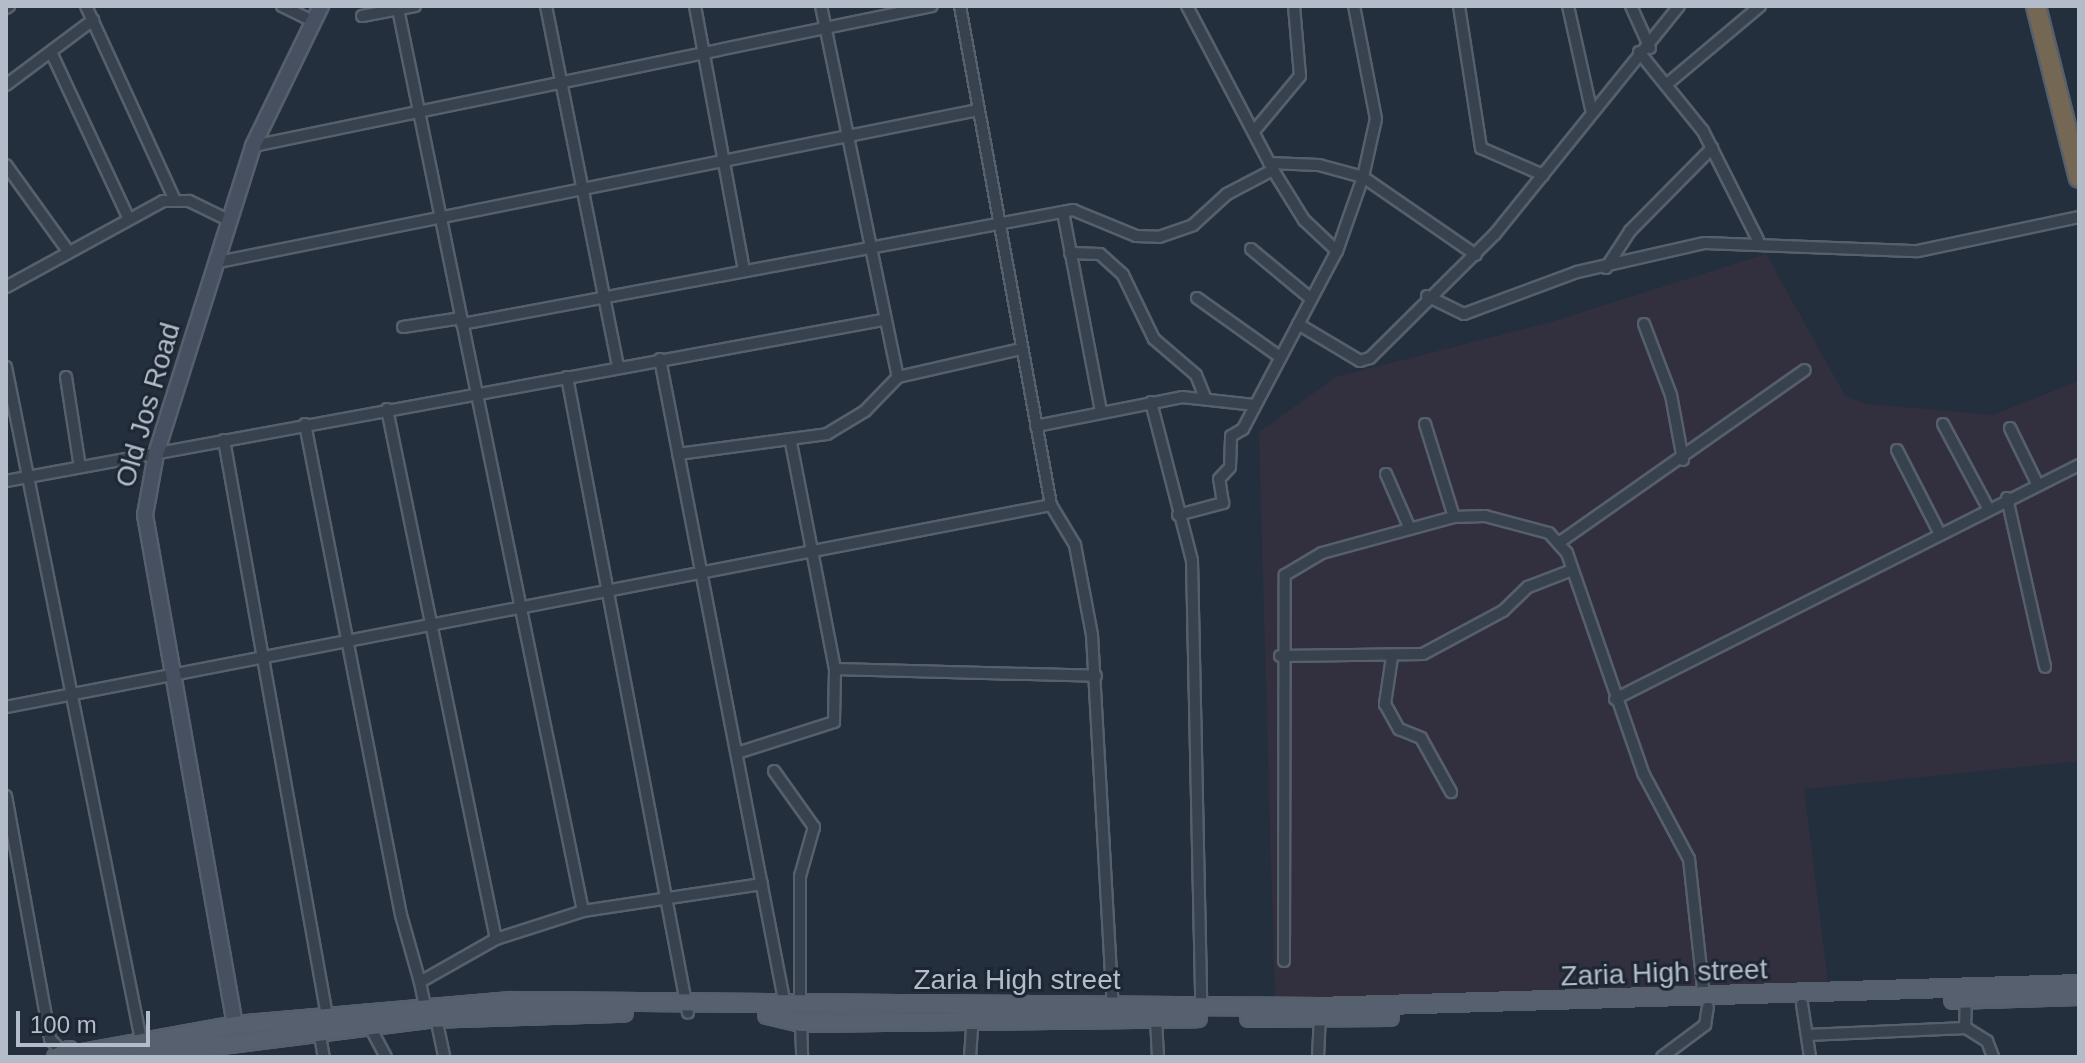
<!DOCTYPE html>
<style>
body{margin:0}
#map{position:relative;width:2085px;height:1063px;overflow:hidden;background:#242f3e;font-family:Arial,sans-serif}
div>[style]{position:absolute}
.medical>*{inset:0;background:#32303f}
.roads{filter:drop-shadow(2px 0 #565f6c) drop-shadow(-2px 0 #565f6c) drop-shadow(0 2px #565f6c) drop-shadow(0 -2px #565f6c)}
.street>*{height:10px;margin:-5px;padding:0 5px;transform-origin:5px;border-radius:5px;background:#38414e}
.secondary>*{height:14px;margin:-7px;padding:0 7px;transform-origin:7px;border-radius:7px;background:#465061}
.primary>*{height:16px;margin:-8px;padding:0 8px;transform-origin:8px;border-radius:8px;background:#56606e}
.highway>*{height:18px;margin:-9px;padding:0 9px;transform-origin:9px;border-radius:9px;background:#746855}
span{translate:-50% -50%;white-space:nowrap;text-align:center;line-height:1.15;-webkit-text-stroke:6px #1d2633;paint-order:stroke}
.street-label{font-size:28px;color:#b4bcc9}
.frame{position:absolute;inset:0;border:8px solid #b4bcc9;pointer-events:none}
.scale{position:absolute;left:16px;top:1011px;width:134px;height:36px;box-sizing:border-box;border:4px solid #b4bcc9;border-top:0;padding-left:10px;font-size:24px;line-height:28px;white-space:nowrap;color:#b4bcc9;-webkit-text-stroke:6px #1d2633;paint-order:stroke}
</style>
<div id="map">
<div class="medical">
<div style="clip-path:polygon(1766px 254px,1845px 396px,1867px 404px,1993px 415px,2079px 381px,2079px 761px,1804px 789px,1829px 991px,1275px 1003px,1259px 432px,1336px 377px,1548px 323px)"></div>
</div>
<div class="roads">
<div class="street">
<div style="left:86px;top:6px;width:211px;rotate:65.4deg"></div>
<div style="left:282px;top:6px;width:34px;rotate:26deg"></div>
<div style="left:546px;top:6px;width:367px;rotate:78.7deg"></div>
<div style="left:695px;top:6px;width:269px;rotate:79.5deg"></div>
<div style="left:821px;top:6px;width:379px;rotate:78.3deg"></div>
<div style="left:960px;top:6px;width:507px;rotate:79.66deg"></div>
<div style="left:1051px;top:505px;width:47px;rotate:59deg"></div>
<div style="left:1075px;top:545px;width:92px;rotate:79.3deg"></div>
<div style="left:1092px;top:635px;width:372px;rotate:86.8deg"></div>
<div style="left:1187px;top:6px;width:185px;rotate:62.3deg"></div>
<div style="left:1273px;top:170px;width:59px;rotate:58.2deg"></div>
<div style="left:1304px;top:220px;width:45px;rotate:43.2deg"></div>
<div style="left:1459px;top:6px;width:144px;rotate:81.2deg"></div>
<div style="left:1481px;top:148px;width:68px;rotate:23.5deg"></div>
<div style="left:1568px;top:6px;width:106px;rotate:77.4deg"></div>
<div style="left:1631px;top:6px;width:46px;rotate:65.7deg"></div>
<div style="left:6px;top:8px;width:4px;rotate:-34deg"></div>
<div style="left:398px;top:9px;width:921px;rotate:78.41deg"></div>
<div style="left:362px;top:16px;width:54px;rotate:-10.7deg"></div>
<div style="left:51px;top:52px;width:184px;rotate:65deg"></div>
<div style="left:1639px;top:52px;width:102px;rotate:51deg"></div>
<div style="left:1703px;top:131px;width:122px;rotate:63.2deg"></div>
<div style="left:6px;top:85px;width:109px;rotate:-36.8deg"></div>
<div style="left:1666px;top:85px;width:123px;rotate:-40deg"></div>
<div style="left:1255px;top:130px;width:70px;rotate:-50.2deg"></div>
<div style="left:1300px;top:76px;width:70px;rotate:-94.9deg"></div>
<div style="left:253px;top:146px;width:693px;rotate:-11.65deg"></div>
<div style="left:1269px;top:163px;width:50px;rotate:2.3deg"></div>
<div style="left:1319px;top:165px;width:46px;rotate:15.3deg"></div>
<div style="left:1363px;top:177px;width:137px;rotate:34.6deg"></div>
<div style="left:6px;top:165px;width:106px;rotate:54.2deg"></div>
<div style="left:1063px;top:212px;width:204px;rotate:79.2deg"></div>
<div style="left:1251px;top:249px;width:77px;rotate:39.7deg"></div>
<div style="left:1070px;top:253px;width:30px;rotate:2deg"></div>
<div style="left:1100px;top:254px;width:31px;rotate:42deg"></div>
<div style="left:1123px;top:275px;width:71px;rotate:64.2deg"></div>
<div style="left:1154px;top:339px;width:55px;rotate:40.6deg"></div>
<div style="left:1196px;top:375px;width:24px;rotate:68deg"></div>
<div style="left:218px;top:262px;width:775px;rotate:-11.31deg"></div>
<div style="left:1606px;top:268px;width:44px;rotate:-57deg"></div>
<div style="left:1630px;top:231px;width:117px;rotate:-45.3deg"></div>
<div style="left:6px;top:287px;width:179px;rotate:-28.7deg"></div>
<div style="left:163px;top:201px;width:26px"></div>
<div style="left:189px;top:201px;width:46px;rotate:26deg"></div>
<div style="left:1427px;top:296px;width:41px;rotate:25.9deg"></div>
<div style="left:1464px;top:314px;width:121px;rotate:-20.4deg"></div>
<div style="left:1577px;top:272px;width:131px;rotate:-12.8deg"></div>
<div style="left:1705px;top:243px;width:213px;rotate:2.2deg"></div>
<div style="left:1918px;top:251px;width:165px;rotate:-11.9deg"></div>
<div style="left:1197px;top:298px;width:102px;rotate:35.4deg"></div>
<div style="left:462px;top:324px;width:622px;rotate:-10.57deg"></div>
<div style="left:1073px;top:210px;width:68px;rotate:22.4deg"></div>
<div style="left:1136px;top:236px;width:23px;rotate:2deg"></div>
<div style="left:1159px;top:237px;width:36px;rotate:-19deg"></div>
<div style="left:1193px;top:225px;width:46px;rotate:-42.4deg"></div>
<div style="left:1227px;top:194px;width:52px;rotate:-27.6deg"></div>
<div style="left:1298px;top:324px;width:72px;rotate:30.8deg"></div>
<div style="left:1360px;top:361px;width:10px;rotate:-17deg"></div>
<div style="left:1370px;top:358px;width:176px;rotate:-44.8deg"></div>
<div style="left:1495px;top:234px;width:293px;rotate:-51.1deg"></div>
<div style="left:1644px;top:324px;width:76px;rotate:69.2deg"></div>
<div style="left:1671px;top:395px;width:66px;rotate:79.5deg"></div>
<div style="left:403px;top:327px;width:59px;rotate:-8.8deg"></div>
<div style="left:660px;top:359px;width:658px;rotate:79.05deg"></div>
<div style="left:6px;top:367px;width:686px;rotate:78.66deg"></div>
<div style="left:66px;top:377px;width:91px;rotate:81.2deg"></div>
<div style="left:567px;top:377px;width:647px;rotate:79.23deg"></div>
<div style="left:1151px;top:402px;width:164px;rotate:75.5deg"></div>
<div style="left:1192px;top:561px;width:447px;rotate:88.8deg"></div>
<div style="left:387px;top:409px;width:541px;rotate:78.38deg"></div>
<div style="left:305px;top:424px;width:500px;rotate:78.94deg"></div>
<div style="left:401px;top:915px;width:70px;rotate:74.2deg"></div>
<div style="left:1425px;top:424px;width:97px;rotate:72.7deg"></div>
<div style="left:1943px;top:424px;width:95px;rotate:61.8deg"></div>
<div style="left:1036px;top:426px;width:149px;rotate:-11.2deg"></div>
<div style="left:1182px;top:397px;width:72px;rotate:6.3deg"></div>
<div style="left:2010px;top:428px;width:61px;rotate:63.9deg"></div>
<div style="left:224px;top:440px;width:585px;rotate:79.86deg"></div>
<div style="left:1897px;top:450px;width:92px;rotate:62.9deg"></div>
<div style="left:678px;top:454px;width:150px;rotate:-7.6deg"></div>
<div style="left:827px;top:434px;width:44px;rotate:-31.2deg"></div>
<div style="left:865px;top:411px;width:47px;rotate:-45.9deg"></div>
<div style="left:898px;top:377px;width:126px;rotate:-12.8deg"></div>
<div style="left:1386px;top:474px;width:60px;rotate:66.4deg"></div>
<div style="left:6px;top:481px;width:891px;rotate:-10.41deg"></div>
<div style="left:2007px;top:498px;width:173px;rotate:77.3deg"></div>
<div style="left:1178px;top:515px;width:47px;rotate:-14.9deg"></div>
<div style="left:1223px;top:503px;width:24px;rotate:-99deg"></div>
<div style="left:1219px;top:479px;width:16px;rotate:-47deg"></div>
<div style="left:1230px;top:467px;width:31px;rotate:-88deg"></div>
<div style="left:1231px;top:436px;width:14px;rotate:-30deg"></div>
<div style="left:1243px;top:429px;width:201px;rotate:-62.2deg"></div>
<div style="left:1337px;top:251px;width:78px;rotate:-70.6deg"></div>
<div style="left:1363px;top:177px;width:59px;rotate:-77.4deg"></div>
<div style="left:1376px;top:119px;width:115px;rotate:-101deg"></div>
<div style="left:1560px;top:542px;width:299px;rotate:-35.1deg"></div>
<div style="left:1280px;top:656px;width:143px;rotate:-0.8deg"></div>
<div style="left:1423px;top:654px;width:91px;rotate:-28.3deg"></div>
<div style="left:1503px;top:611px;width:35px;rotate:-44deg"></div>
<div style="left:1528px;top:587px;width:47px;rotate:-21.1deg"></div>
<div style="left:1392px;top:657px;width:48px;rotate:98.5deg"></div>
<div style="left:1385px;top:704px;width:29px;rotate:61deg"></div>
<div style="left:1399px;top:729px;width:24px;rotate:22deg"></div>
<div style="left:1421px;top:738px;width:62px;rotate:60.9deg"></div>
<div style="left:835px;top:669px;width:261px;rotate:1.5deg"></div>
<div style="left:1615px;top:699px;width:520px;rotate:-26.76deg"></div>
<div style="left:6px;top:707px;width:1064px;rotate:-10.94deg"></div>
<div style="left:737px;top:753px;width:102px;rotate:-17.7deg"></div>
<div style="left:834px;top:722px;width:53px;rotate:-88.9deg"></div>
<div style="left:835px;top:669px;width:231px;rotate:-101deg"></div>
<div style="left:774px;top:771px;width:69px;rotate:54.5deg"></div>
<div style="left:814px;top:827px;width:51px;rotate:105.9deg"></div>
<div style="left:800px;top:876px;width:130px;rotate:90deg"></div>
<div style="left:6px;top:796px;width:247px;rotate:79.7deg"></div>
<div style="left:50px;top:1039px;width:16px;rotate:47deg"></div>
<div style="left:1284px;top:961px;width:386px;rotate:-89.9deg"></div>
<div style="left:1285px;top:575px;width:43px;rotate:-30.7deg"></div>
<div style="left:1322px;top:553px;width:137px;rotate:-15.3deg"></div>
<div style="left:1454px;top:517px;width:31px;rotate:-2deg"></div>
<div style="left:1485px;top:516px;width:66px;rotate:14.9deg"></div>
<div style="left:1549px;top:533px;width:27px;rotate:48deg"></div>
<div style="left:1567px;top:553px;width:233px;rotate:70.9deg"></div>
<div style="left:1643px;top:773px;width:98px;rotate:61.9deg"></div>
<div style="left:1689px;top:859px;width:139px;rotate:83.8deg"></div>
<div style="left:1802px;top:1004px;width:54px;rotate:81.4deg"></div>
<div style="left:425px;top:1006px;width:25px;rotate:-102deg"></div>
<div style="left:420px;top:982px;width:87px;rotate:-29.5deg"></div>
<div style="left:496px;top:939px;width:91px;rotate:-17.8deg"></div>
<div style="left:583px;top:911px;width:181px;rotate:-8.6deg"></div>
<div style="left:436px;top:1018px;width:40px;rotate:78deg"></div>
<div style="left:1156px;top:1019px;width:38px;rotate:87deg"></div>
<div style="left:801px;top:1023px;width:34px;rotate:88deg"></div>
<div style="left:369px;top:1025px;width:36px;rotate:62deg"></div>
<div style="left:1965px;top:1028px;width:29px;rotate:-88deg"></div>
<div style="left:319px;top:1030px;width:27px;rotate:80deg"></div>
<div style="left:1807px;top:1035px;width:159px;rotate:-2.5deg"></div>
<div style="left:1966px;top:1028px;width:25px;rotate:32deg"></div>
<div style="left:1987px;top:1041px;width:17px;rotate:69deg"></div>
<div style="left:970px;top:1057px;width:39px;rotate:-86deg"></div>
<div style="left:1318px;top:1057px;width:42px;rotate:-87.3deg"></div>
<div style="left:1662px;top:1057px;width:54px;rotate:-36.7deg"></div>
<div style="left:1705px;top:1025px;width:18px;rotate:-81deg"></div>
</div>
<div class="secondary">
<div style="left:235px;top:1025px;width:518px;rotate:-100.01deg"></div>
<div style="left:145px;top:515px;width:62px;rotate:-79.8deg"></div>
<div style="left:156px;top:454px;width:323px;rotate:-72.5deg"></div>
<div style="left:253px;top:146px;width:156px;rotate:-64.1deg"></div>
</div>
<div class="primary">
<div style="left:1953px;top:1000px;width:126px;rotate:-1.8deg"></div>
<div style="left:767px;top:1015px;width:35px;rotate:13deg"></div>
<div style="left:801px;top:1023px;width:397px;rotate:-0.7deg"></div>
<div style="left:1249px;top:1018px;width:141px;rotate:-0.4deg"></div>
<div style="left:76px;top:1054px;width:162px;rotate:-10.3deg"></div>
<div style="left:235px;top:1025px;width:277px;rotate:-5deg"></div>
<div style="left:511px;top:1001px;width:808px;rotate:0.43deg"></div>
<div style="left:1319px;top:1007px;width:760px;rotate:-1.73deg"></div>
<div style="left:56px;top:1057px;width:15px;rotate:-28deg"></div>
<div style="left:69px;top:1050px;width:11px;rotate:41deg"></div>
<div style="left:127px;top:1057px;width:303px;rotate:-7.2deg"></div>
<div style="left:428px;top:1019px;width:196px;rotate:-1.8deg"></div>
</div>
<div class="highway">
<div style="left:2036px;top:6px;width:177px;rotate:76deg"></div>
</div>
</div>
<div class="street-label">
<span style="left:148px;top:405px;rotate:-74deg">Old Jos Road</span>
<span style="left:1664px;top:973px;rotate:-2deg">Zaria High street</span>
<span style="left:1017px;top:980px">Zaria High street</span>
</div>
<div class="frame"></div>
<div class="scale">100 m</div>
</div>
